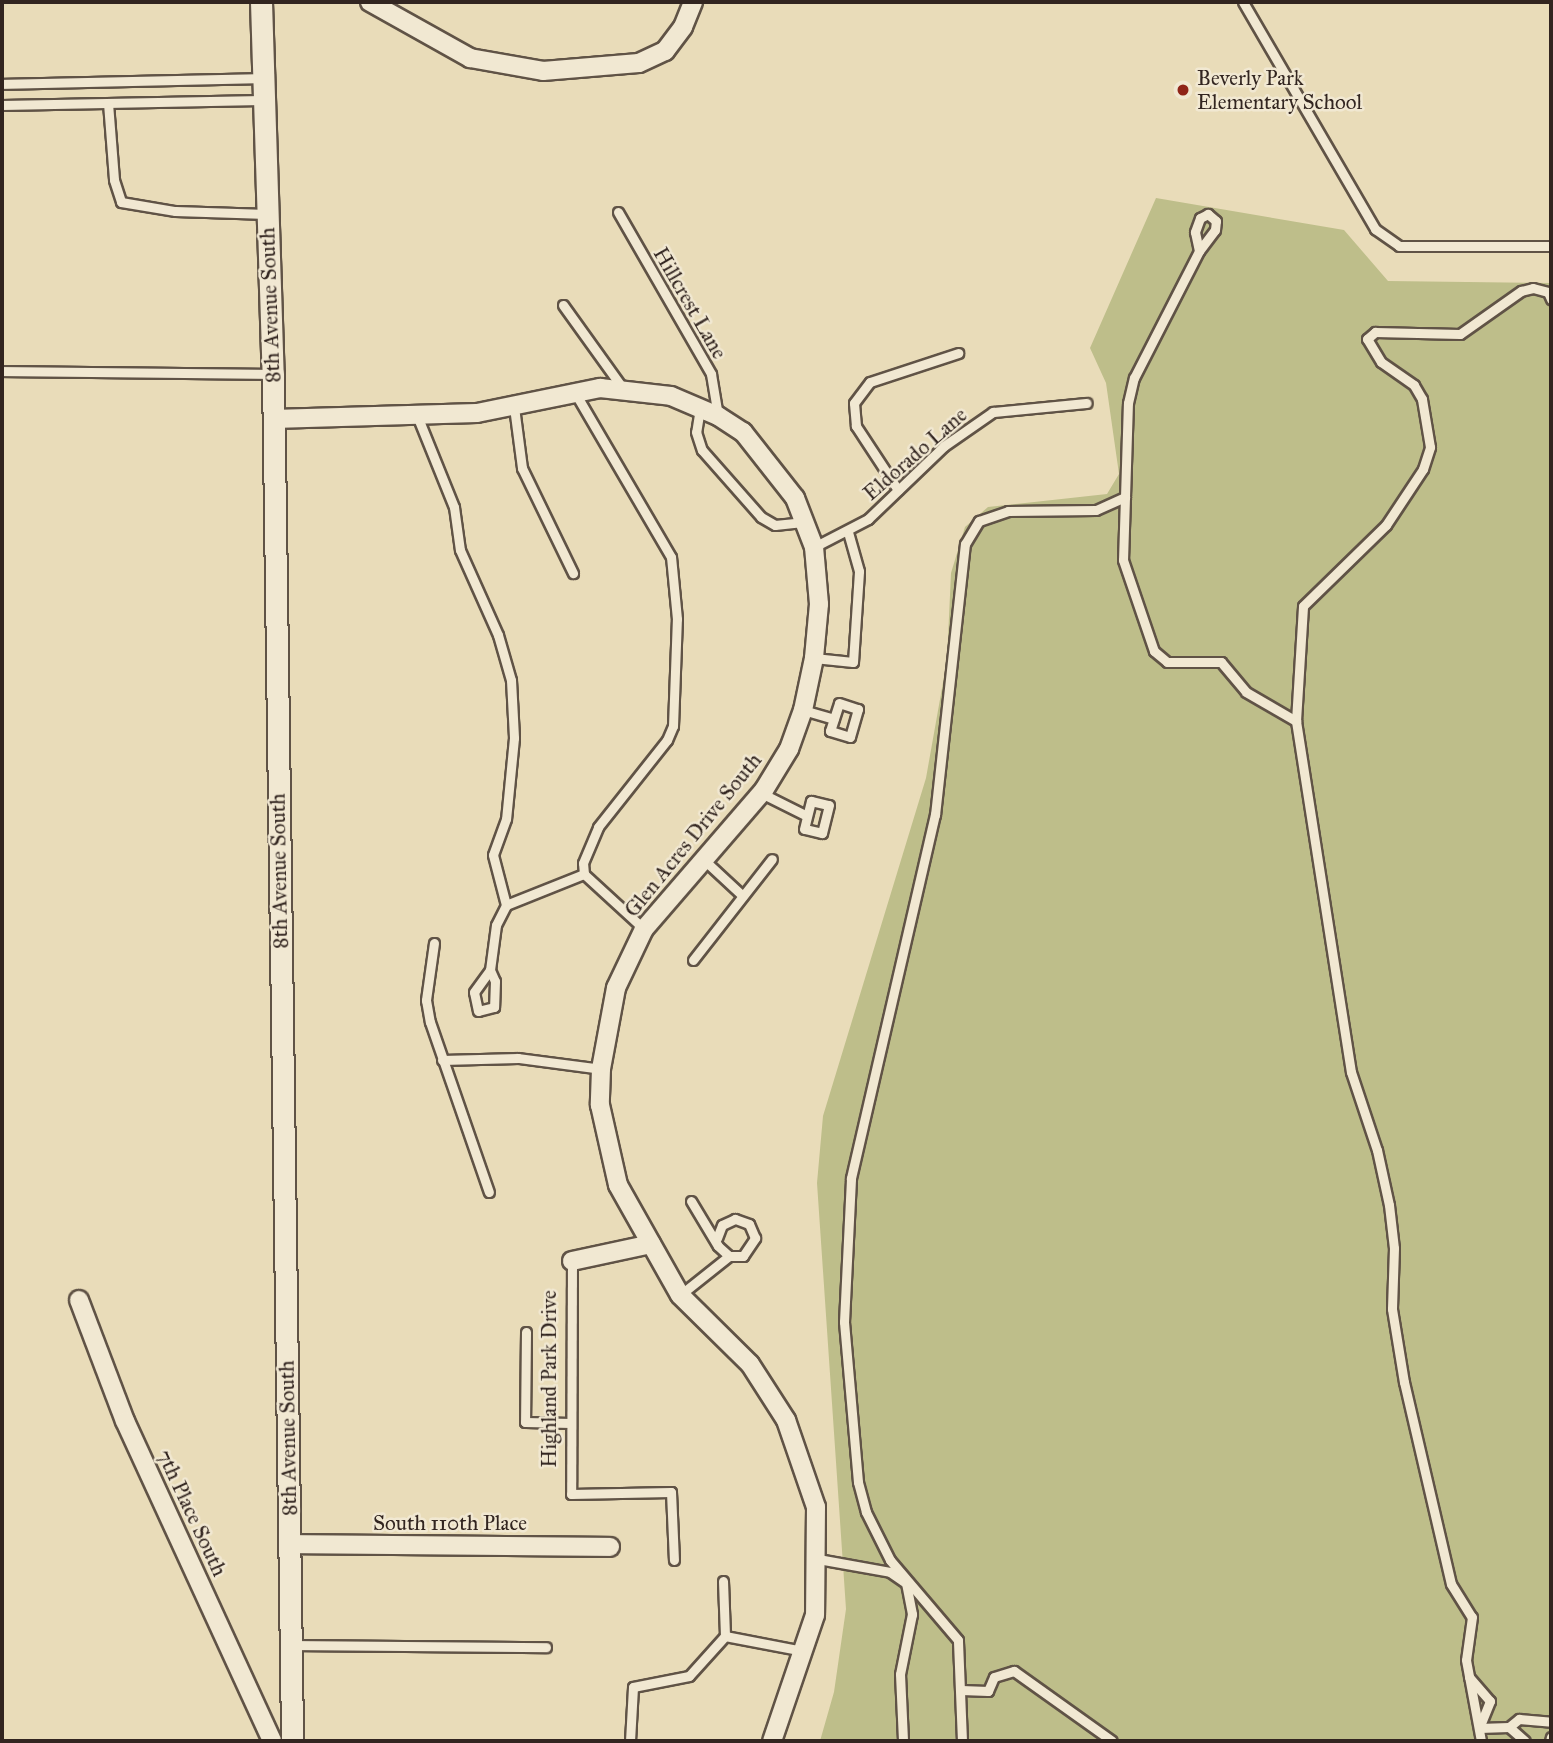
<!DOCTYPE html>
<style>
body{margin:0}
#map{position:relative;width:1553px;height:1743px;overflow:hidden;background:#e9dcb9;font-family:"IM FELL Great Primer",serif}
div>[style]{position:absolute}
.green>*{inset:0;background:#bebe8a}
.roads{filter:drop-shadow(2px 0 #605346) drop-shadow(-2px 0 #605346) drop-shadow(0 2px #605346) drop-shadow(0 -2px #605346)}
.service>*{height:9px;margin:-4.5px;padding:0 4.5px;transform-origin:4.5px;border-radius:4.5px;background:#f1e8d2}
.minor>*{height:18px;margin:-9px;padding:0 9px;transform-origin:9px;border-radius:9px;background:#f1e8d2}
.tertiary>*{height:21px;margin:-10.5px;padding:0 10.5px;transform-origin:10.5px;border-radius:10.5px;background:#f1e8d2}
.dots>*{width:19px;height:19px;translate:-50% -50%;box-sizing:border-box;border:4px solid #f1e8d2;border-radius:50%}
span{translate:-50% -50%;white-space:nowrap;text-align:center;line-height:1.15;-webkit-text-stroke:5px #f1e8d2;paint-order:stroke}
.poi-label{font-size:21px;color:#322520}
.left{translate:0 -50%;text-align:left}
.street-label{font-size:21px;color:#322520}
.frame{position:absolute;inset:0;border:4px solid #322520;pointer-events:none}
</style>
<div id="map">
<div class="green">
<div style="clip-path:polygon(1156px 198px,1344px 230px,1388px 281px,1551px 283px,1551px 1741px,820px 1741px,834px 1692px,846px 1609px,817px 1183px,823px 1116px,926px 778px,947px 660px,951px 573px,965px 527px,988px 507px,1107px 494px,1119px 474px,1106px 383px,1090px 348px)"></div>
</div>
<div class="roads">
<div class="service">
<div style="left:1243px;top:2px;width:263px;rotate:59.8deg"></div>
<div style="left:1375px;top:229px;width:29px;rotate:35deg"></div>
<div style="left:1399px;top:246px;width:152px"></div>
<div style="left:2px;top:84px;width:260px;rotate:-1.3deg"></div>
<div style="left:108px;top:103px;width:77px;rotate:85.5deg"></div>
<div style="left:114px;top:180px;width:23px;rotate:72deg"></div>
<div style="left:121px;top:202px;width:55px;rotate:9.5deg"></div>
<div style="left:175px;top:211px;width:92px;rotate:1.9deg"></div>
<div style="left:2px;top:105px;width:260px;rotate:-1.1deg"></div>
<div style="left:618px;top:212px;width:187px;rotate:60.1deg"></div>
<div style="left:711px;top:374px;width:43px;rotate:80.5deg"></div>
<div style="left:563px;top:305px;width:105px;rotate:54.3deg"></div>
<div style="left:2px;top:371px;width:271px;rotate:0.6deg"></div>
<div style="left:514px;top:407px;width:62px;rotate:82.5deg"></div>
<div style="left:522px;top:468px;width:117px;rotate:64.1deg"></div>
<div style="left:700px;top:408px;width:24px;rotate:99deg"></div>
<div style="left:696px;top:432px;width:19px;rotate:72deg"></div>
<div style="left:702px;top:450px;width:89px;rotate:48.6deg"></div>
<div style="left:761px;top:517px;width:16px;rotate:30deg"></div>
<div style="left:775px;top:525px;width:30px;rotate:-6deg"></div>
<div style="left:418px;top:418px;width:96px;rotate:68deg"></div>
<div style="left:454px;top:507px;width:43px;rotate:82.1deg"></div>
<div style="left:460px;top:550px;width:93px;rotate:65.9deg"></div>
<div style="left:498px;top:635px;width:47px;rotate:73.9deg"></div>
<div style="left:511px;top:680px;width:58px;rotate:87deg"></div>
<div style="left:514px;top:738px;width:81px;rotate:95.6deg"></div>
<div style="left:506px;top:819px;width:38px;rotate:110deg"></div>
<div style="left:493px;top:855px;width:52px;rotate:75.4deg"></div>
<div style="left:898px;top:490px;width:77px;rotate:-123.3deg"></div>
<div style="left:856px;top:426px;width:23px;rotate:-95deg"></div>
<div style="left:854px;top:403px;width:26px;rotate:-53deg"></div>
<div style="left:870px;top:382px;width:93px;rotate:-18.2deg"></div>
<div style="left:1125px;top:497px;width:63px;rotate:91.8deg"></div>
<div style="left:1123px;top:560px;width:96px;rotate:71.2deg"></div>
<div style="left:1154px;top:651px;width:17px;rotate:40deg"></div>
<div style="left:1167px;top:662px;width:54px"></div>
<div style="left:1221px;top:662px;width:39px;rotate:50deg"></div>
<div style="left:1246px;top:692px;width:58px;rotate:30.1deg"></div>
<div style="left:1296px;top:721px;width:355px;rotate:81.1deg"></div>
<div style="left:1351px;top:1072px;width:82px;rotate:71.6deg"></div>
<div style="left:1377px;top:1150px;width:56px;rotate:77.7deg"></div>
<div style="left:1389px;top:1205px;width:43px;rotate:83.4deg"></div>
<div style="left:1394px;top:1248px;width:61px;rotate:91.9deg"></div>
<div style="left:1392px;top:1309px;width:74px;rotate:80.7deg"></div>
<div style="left:1404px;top:1382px;width:207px;rotate:76.9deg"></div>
<div style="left:1451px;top:1584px;width:39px;rotate:58deg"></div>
<div style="left:1472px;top:1617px;width:43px;rotate:97.9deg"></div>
<div style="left:1466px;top:1660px;width:82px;rotate:79.5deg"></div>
<div style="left:814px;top:547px;width:61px;rotate:-27.4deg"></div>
<div style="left:868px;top:519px;width:105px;rotate:-43.8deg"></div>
<div style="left:944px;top:446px;width:60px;rotate:-34.8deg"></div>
<div style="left:993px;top:412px;width:94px;rotate:-5.5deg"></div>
<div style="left:814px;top:658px;width:39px;rotate:6deg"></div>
<div style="left:853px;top:662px;width:91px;rotate:-86.2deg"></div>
<div style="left:859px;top:571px;width:41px;rotate:-105.8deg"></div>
<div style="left:839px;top:703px;width:20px;rotate:18deg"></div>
<div style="left:858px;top:709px;width:29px;rotate:106deg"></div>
<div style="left:850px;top:737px;width:21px;rotate:-163deg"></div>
<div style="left:830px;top:731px;width:29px;rotate:-72deg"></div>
<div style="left:803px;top:710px;width:32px;rotate:16deg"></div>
<div style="left:1296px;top:721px;width:115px;rotate:-86.5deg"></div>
<div style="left:1303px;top:606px;width:116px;rotate:-44.3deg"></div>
<div style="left:1386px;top:525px;width:67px;rotate:-56.5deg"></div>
<div style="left:1423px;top:469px;width:23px;rotate:-72deg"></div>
<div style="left:1430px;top:447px;width:49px;rotate:-99.5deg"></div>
<div style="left:1422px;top:399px;width:16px;rotate:-120deg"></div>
<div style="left:1414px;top:385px;width:40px;rotate:-145.1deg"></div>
<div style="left:1381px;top:362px;width:27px;rotate:-121deg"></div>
<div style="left:1367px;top:339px;width:11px;rotate:-41deg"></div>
<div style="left:1375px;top:332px;width:85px;rotate:1.3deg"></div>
<div style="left:1460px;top:334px;width:75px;rotate:-35.2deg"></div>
<div style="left:1521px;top:291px;width:12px;rotate:-14deg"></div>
<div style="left:1533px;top:288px;width:16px;rotate:15deg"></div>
<div style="left:1548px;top:292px;width:8px;rotate:67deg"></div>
<div style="left:761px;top:793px;width:51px;rotate:26.6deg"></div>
<div style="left:811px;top:801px;width:18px;rotate:13deg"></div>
<div style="left:829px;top:805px;width:29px;rotate:104deg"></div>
<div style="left:822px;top:833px;width:18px;rotate:-167deg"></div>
<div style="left:804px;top:829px;width:29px;rotate:-76deg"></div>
<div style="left:703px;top:859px;width:54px;rotate:42.8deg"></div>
<div style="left:584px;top:874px;width:81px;rotate:42.5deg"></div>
<div style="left:434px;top:943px;width:58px;rotate:98deg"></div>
<div style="left:426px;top:1000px;width:22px;rotate:80deg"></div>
<div style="left:430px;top:1022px;width:180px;rotate:70.9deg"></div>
<div style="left:693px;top:960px;width:128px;rotate:-52deg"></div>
<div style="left:490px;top:970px;width:12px;rotate:66deg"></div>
<div style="left:495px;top:981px;width:26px;rotate:92deg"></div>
<div style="left:494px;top:1007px;width:16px;rotate:166deg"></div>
<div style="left:478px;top:1011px;width:19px;rotate:-102deg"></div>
<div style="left:474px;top:992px;width:27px;rotate:-54deg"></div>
<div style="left:490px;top:970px;width:45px;rotate:-82.4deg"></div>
<div style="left:496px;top:925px;width:22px;rotate:-63deg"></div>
<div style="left:506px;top:905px;width:84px;rotate:-21.7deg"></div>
<div style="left:584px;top:874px;width:11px;rotate:-95deg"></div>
<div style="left:583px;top:863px;width:39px;rotate:-67deg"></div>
<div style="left:598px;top:827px;width:111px;rotate:-51.6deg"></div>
<div style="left:667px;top:740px;width:15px;rotate:-67deg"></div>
<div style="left:673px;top:726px;width:107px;rotate:-87.9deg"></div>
<div style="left:677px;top:619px;width:62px;rotate:-95.5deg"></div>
<div style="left:671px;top:557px;width:192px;rotate:-120.3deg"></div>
<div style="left:442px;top:1060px;width:76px;rotate:-1.5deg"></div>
<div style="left:518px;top:1058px;width:84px;rotate:7.5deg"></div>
<div style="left:691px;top:1201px;width:52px;rotate:59deg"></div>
<div style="left:718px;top:1246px;width:15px;rotate:42deg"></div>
<div style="left:729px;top:1256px;width:14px"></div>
<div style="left:743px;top:1256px;width:22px;rotate:-56deg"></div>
<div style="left:755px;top:1238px;width:15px;rotate:-113deg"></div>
<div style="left:749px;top:1224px;width:15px;rotate:-160deg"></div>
<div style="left:735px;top:1219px;width:14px;rotate:155deg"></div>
<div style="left:722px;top:1225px;width:14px;rotate:111deg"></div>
<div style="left:572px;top:1261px;width:233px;rotate:90.2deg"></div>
<div style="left:571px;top:1494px;width:100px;rotate:-1.1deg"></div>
<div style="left:671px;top:1492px;width:68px;rotate:87.5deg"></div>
<div style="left:680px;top:1295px;width:63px;rotate:-38.5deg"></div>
<div style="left:526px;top:1332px;width:90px;rotate:90.6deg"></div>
<div style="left:525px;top:1422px;width:46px;rotate:1.2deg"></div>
<div style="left:818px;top:1559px;width:73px;rotate:10.2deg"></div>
<div style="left:890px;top:1572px;width:19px;rotate:35deg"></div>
<div style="left:906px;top:1583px;width:32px;rotate:79deg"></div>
<div style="left:912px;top:1614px;width:61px;rotate:101.3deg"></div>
<div style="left:900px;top:1674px;width:67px;rotate:87.4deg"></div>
<div style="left:723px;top:1581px;width:55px;rotate:87.9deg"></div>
<div style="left:725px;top:1636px;width:79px;rotate:10.9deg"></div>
<div style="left:292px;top:1645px;width:254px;rotate:0.5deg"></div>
<div style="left:1469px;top:1677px;width:32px;rotate:49deg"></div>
<div style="left:1490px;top:1701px;width:29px;rotate:112deg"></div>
<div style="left:1479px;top:1728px;width:30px;rotate:-2deg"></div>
<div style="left:1509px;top:1727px;width:13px;rotate:-39deg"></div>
<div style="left:1519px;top:1719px;width:32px;rotate:5deg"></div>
<div style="left:961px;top:1690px;width:27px;rotate:2deg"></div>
<div style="left:988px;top:1691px;width:15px;rotate:-67deg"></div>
<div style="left:994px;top:1677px;width:21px;rotate:-17deg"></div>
<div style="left:1014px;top:1671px;width:120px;rotate:35.5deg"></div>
<div style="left:1509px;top:1727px;width:21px;rotate:41deg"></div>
<div style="left:630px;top:1741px;width:54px;rotate:-86.8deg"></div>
<div style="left:633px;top:1687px;width:57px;rotate:-11.1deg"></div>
<div style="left:689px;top:1676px;width:54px;rotate:-48deg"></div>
<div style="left:962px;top:1741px;width:101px;rotate:-92.3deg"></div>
<div style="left:958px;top:1640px;width:105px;rotate:-130.4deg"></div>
<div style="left:890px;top:1560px;width:54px;rotate:-116.6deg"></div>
<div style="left:866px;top:1512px;width:31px;rotate:-105deg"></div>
<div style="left:858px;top:1482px;width:161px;rotate:-95deg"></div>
<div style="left:844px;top:1322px;width:144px;rotate:-87.2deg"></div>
<div style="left:851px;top:1178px;width:373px;rotate:-77deg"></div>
<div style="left:935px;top:815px;width:273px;rotate:-83.7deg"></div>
<div style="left:965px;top:544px;width:27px;rotate:-59deg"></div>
<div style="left:979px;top:521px;width:31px;rotate:-19deg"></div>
<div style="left:1008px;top:511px;width:88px;rotate:-0.7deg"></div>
<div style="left:1096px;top:510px;width:32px;rotate:-24deg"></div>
<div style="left:1125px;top:497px;width:94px;rotate:-88.2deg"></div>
<div style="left:1128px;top:403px;width:26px;rotate:-77deg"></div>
<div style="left:1134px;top:378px;width:143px;rotate:-62.9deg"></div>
<div style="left:1199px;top:251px;width:26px;rotate:-53deg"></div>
<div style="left:1215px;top:230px;width:9px;rotate:-84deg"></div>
<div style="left:1216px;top:221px;width:11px;rotate:-139deg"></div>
<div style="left:1208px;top:214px;width:9px;rotate:153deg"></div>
<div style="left:1200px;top:218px;width:15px;rotate:110deg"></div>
<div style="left:1195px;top:232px;width:19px;rotate:78deg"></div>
<div style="left:1550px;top:1741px;width:4px;rotate:-76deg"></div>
</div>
<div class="minor">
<div style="left:370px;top:2px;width:115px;rotate:29.2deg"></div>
<div style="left:470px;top:58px;width:74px;rotate:10.1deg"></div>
<div style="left:543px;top:71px;width:96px;rotate:-4.8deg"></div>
<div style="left:639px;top:63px;width:29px;rotate:-25deg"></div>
<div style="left:665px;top:51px;width:30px;rotate:-53deg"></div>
<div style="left:683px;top:27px;width:27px;rotate:-68deg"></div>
<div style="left:273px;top:419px;width:204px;rotate:-1.7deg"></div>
<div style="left:477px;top:413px;width:126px;rotate:-11.5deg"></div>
<div style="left:600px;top:388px;width:71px;rotate:6.4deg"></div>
<div style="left:671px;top:396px;width:51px;rotate:23.1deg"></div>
<div style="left:718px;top:416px;width:30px;rotate:33deg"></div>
<div style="left:743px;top:432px;width:84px;rotate:51.8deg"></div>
<div style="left:795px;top:498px;width:53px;rotate:68.8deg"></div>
<div style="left:814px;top:547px;width:57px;rotate:85deg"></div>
<div style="left:819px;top:604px;width:54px;rotate:95.3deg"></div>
<div style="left:814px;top:658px;width:53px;rotate:101.9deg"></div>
<div style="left:803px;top:710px;width:41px;rotate:109.7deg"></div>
<div style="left:789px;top:749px;width:48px;rotate:121.4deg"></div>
<div style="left:764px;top:790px;width:184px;rotate:130.8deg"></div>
<div style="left:644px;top:929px;width:65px;rotate:115.4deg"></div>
<div style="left:616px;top:988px;width:82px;rotate:100.5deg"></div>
<div style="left:601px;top:1069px;width:36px;rotate:92deg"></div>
<div style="left:600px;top:1105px;width:82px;rotate:77.3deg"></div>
<div style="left:618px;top:1185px;width:126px;rotate:60.6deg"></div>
<div style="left:680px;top:1295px;width:98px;rotate:44.6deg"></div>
<div style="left:750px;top:1364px;width:67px;rotate:57.3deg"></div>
<div style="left:786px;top:1420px;width:92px;rotate:71deg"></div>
<div style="left:816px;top:1507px;width:108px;rotate:90.5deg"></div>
<div style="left:815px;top:1615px;width:133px;rotate:108.8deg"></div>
<div style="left:572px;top:1261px;width:81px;rotate:-12.1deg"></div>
<div style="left:79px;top:1300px;width:129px;rotate:69.2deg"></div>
<div style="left:125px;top:1421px;width:352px;rotate:65.3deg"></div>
<div style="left:289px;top:1544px;width:321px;rotate:0.5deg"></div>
</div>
<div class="tertiary">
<div style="left:261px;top:2px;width:372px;rotate:88.2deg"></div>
<div style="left:273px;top:374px;width:1367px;rotate:89.2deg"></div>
</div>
</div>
<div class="dots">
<div style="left:1183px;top:90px;background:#8f2418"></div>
</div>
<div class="poi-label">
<span class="left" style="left:1197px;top:90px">Beverly Park<br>Elementary School</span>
</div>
<div class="street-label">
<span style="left:690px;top:303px;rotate:60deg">Hillcrest Lane</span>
<span style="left:270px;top:305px;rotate:-92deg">8th Avenue South</span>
<span style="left:915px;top:454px;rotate:-41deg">Eldorado Lane</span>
<span style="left:693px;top:835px;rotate:-51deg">Glen Acres Drive South</span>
<span style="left:279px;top:871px;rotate:-91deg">8th Avenue South</span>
<span style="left:549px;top:1379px;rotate:-90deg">Highland Park Drive</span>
<span style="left:288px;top:1438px;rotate:-91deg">8th Avenue South</span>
<span style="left:192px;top:1513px;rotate:65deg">7th Place South</span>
<span style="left:450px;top:1523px">South 110th Place</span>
</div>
<div class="frame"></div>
</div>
